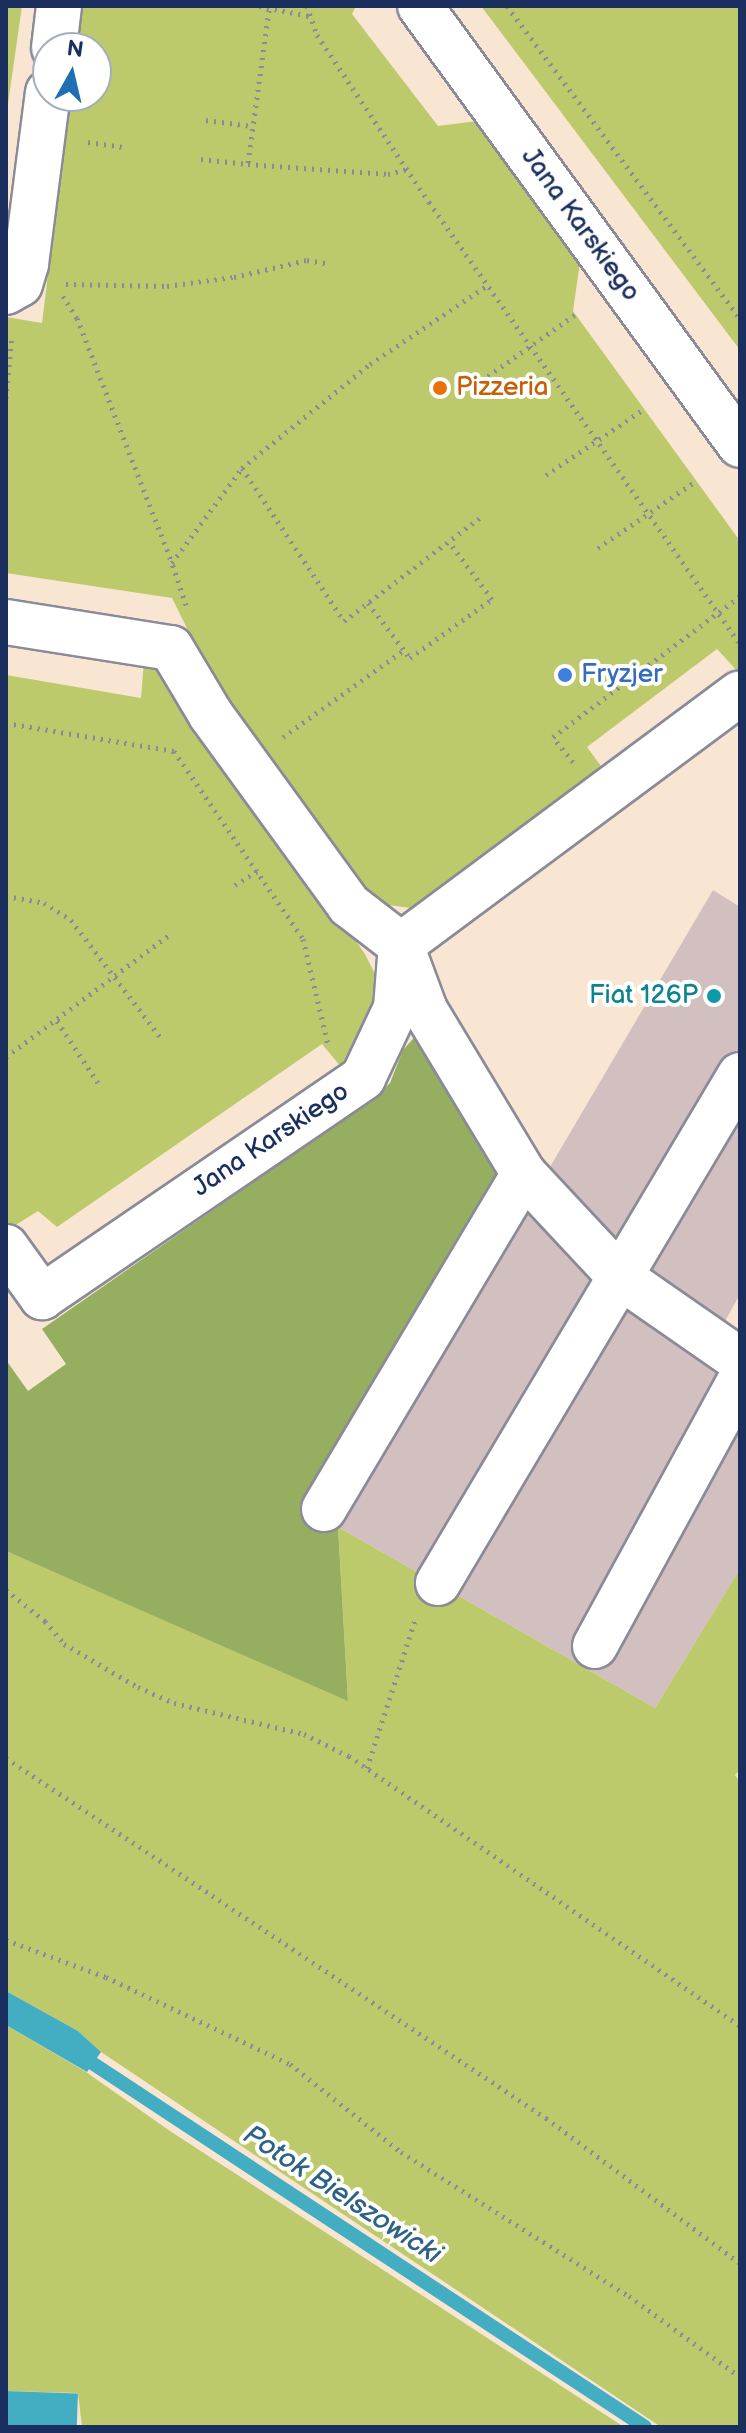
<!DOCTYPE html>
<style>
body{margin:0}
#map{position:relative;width:746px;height:2433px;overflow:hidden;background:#f8e6d3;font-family:"Balsamiq Sans",sans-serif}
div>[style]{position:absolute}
.industrial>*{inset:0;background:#d2bfbf}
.green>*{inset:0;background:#bcca6c}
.forest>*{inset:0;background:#95ae60}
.water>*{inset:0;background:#43aec2;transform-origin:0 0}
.stream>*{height:14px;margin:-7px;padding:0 7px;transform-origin:7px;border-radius:7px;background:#43aec2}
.path>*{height:5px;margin-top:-2.5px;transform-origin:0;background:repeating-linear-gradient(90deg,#8a8a98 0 2px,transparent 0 8px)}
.roads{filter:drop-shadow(2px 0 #8a8a98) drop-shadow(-2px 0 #8a8a98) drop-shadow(0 2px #8a8a98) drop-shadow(0 -2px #8a8a98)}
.minor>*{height:44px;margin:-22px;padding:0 22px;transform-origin:22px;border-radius:22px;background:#fff}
.dots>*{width:22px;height:22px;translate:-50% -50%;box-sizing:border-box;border:4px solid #fff;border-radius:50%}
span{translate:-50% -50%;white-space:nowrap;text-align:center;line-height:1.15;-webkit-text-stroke:8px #fff;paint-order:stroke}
.street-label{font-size:26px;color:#1b2f5e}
.food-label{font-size:26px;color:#c56008}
.left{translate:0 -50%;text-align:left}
.shop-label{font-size:26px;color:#366cbe}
.culture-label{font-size:26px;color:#0d838f}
.right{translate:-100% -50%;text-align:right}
.water-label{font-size:28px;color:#2b6286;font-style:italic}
.frame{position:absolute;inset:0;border:8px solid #1b2f5e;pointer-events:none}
.north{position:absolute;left:32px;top:32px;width:80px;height:80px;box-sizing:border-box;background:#fff;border:2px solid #a4acbf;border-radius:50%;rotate:8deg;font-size:22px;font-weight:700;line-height:32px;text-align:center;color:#1b2f5e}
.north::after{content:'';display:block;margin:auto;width:28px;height:36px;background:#1f6fb2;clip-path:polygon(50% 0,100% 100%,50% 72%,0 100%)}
</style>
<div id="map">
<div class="industrial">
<div style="clip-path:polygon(713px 890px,740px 907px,740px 1294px,702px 1363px,740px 1393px,740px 1569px,655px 1708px,338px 1527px)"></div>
</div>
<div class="green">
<div style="clip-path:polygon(6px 6px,22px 6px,6px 118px)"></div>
<div style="clip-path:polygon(80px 6px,356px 6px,352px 14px,438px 126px,477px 121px,525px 185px,580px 262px,573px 311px,740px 541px,740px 674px,717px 649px,587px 747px,606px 773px,428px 901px,411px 908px,373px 903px,222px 699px,172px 598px,6px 573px,6px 317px,42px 323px,70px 96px,96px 96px,96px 48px,75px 48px)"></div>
<div style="clip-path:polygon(481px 6px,740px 6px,740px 350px)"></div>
<div style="clip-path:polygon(144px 661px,162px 663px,365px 954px,380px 984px,376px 1003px,361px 1044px,341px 1067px,322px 1044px,57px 1227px,38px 1211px,6px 1231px,6px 675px,141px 698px)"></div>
<div style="clip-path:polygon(338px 1527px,655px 1708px,740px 1569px,740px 1770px,735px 1775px,740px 1782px,740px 2427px,661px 2427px,101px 2052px,78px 2031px,6px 1991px,6px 1551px,348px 1700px)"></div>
<div style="clip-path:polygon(6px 2025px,86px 2072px,170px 2131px,624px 2427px,82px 2427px,78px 2393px,6px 2391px)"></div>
</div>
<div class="forest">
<div style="clip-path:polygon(421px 1030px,501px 1172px,317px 1525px,338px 1527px,348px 1701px,6px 1551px,6px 1360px,28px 1391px,66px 1364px,42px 1329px,373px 1099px,390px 1083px,403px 1050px)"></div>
</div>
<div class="water">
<div style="clip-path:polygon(6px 1991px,78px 2031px,101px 2052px,87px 2072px,6px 2025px)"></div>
<div style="left:6px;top:2391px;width:72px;height:36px;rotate:2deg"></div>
</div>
<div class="stream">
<div style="left:77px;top:2053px;width:680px;rotate:33.36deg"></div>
</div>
<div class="path">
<div style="left:259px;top:6px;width:51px;rotate:11.3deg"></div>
<div style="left:307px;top:6px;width:31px;rotate:71deg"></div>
<div style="left:317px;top:35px;width:201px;rotate:56.2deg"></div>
<div style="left:429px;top:202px;width:540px;rotate:54.87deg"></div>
<div style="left:507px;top:6px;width:390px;rotate:53.3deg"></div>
<div style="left:269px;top:10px;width:155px;rotate:97.8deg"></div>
<div style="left:248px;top:164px;width:140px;rotate:4.1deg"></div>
<div style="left:388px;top:174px;width:21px;rotate:-14deg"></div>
<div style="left:206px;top:120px;width:46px;rotate:7.4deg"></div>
<div style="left:88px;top:142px;width:34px;rotate:8deg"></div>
<div style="left:201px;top:159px;width:47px;rotate:6.1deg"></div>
<div style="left:66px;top:284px;width:101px;rotate:1.1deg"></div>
<div style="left:167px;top:286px;width:68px;rotate:-7.7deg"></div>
<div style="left:234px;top:277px;width:75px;rotate:-13.1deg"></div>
<div style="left:307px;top:260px;width:23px;rotate:10deg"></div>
<div style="left:63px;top:296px;width:26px;rotate:58deg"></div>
<div style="left:77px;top:318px;width:263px;rotate:68.8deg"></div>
<div style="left:488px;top:376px;width:108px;rotate:-35.2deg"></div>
<div style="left:6px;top:398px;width:63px;rotate:-84.6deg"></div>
<div style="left:242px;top:468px;width:184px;rotate:56.3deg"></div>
<div style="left:344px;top:621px;width:172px;rotate:-37.2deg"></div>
<div style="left:546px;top:475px;width:118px;rotate:-34deg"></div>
<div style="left:598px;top:548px;width:119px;rotate:-34.4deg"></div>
<div style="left:368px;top:603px;width:69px;rotate:52.6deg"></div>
<div style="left:410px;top:658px;width:101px;rotate:-35.7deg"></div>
<div style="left:492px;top:599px;width:71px;rotate:-127deg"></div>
<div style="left:186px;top:605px;width:44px;rotate:-108.4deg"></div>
<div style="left:172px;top:563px;width:118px;rotate:-53.6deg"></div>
<div style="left:242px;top:468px;width:165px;rotate:-39.1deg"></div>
<div style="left:370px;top:364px;width:142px;rotate:-33.8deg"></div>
<div style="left:6px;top:723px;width:170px;rotate:9.5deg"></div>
<div style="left:174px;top:751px;width:228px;rotate:55.5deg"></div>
<div style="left:303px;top:939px;width:109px;rotate:76.7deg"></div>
<div style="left:283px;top:737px;width:149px;rotate:-35.7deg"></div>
<div style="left:573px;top:762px;width:32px;rotate:-129deg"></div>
<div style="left:553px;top:737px;width:234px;rotate:-37deg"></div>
<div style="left:235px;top:885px;width:26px;rotate:-32deg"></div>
<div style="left:6px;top:896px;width:39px;rotate:10deg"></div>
<div style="left:44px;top:903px;width:32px;rotate:32deg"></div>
<div style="left:71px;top:920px;width:148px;rotate:52.7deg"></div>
<div style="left:57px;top:1021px;width:74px;rotate:56.5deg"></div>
<div style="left:6px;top:1057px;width:204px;rotate:-36.8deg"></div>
<div style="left:6px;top:1590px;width:50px;rotate:38.5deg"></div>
<div style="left:45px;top:1621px;width:30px;rotate:50deg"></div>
<div style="left:64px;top:1644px;width:86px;rotate:30.2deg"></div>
<div style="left:138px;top:1687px;width:39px;rotate:24deg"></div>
<div style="left:174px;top:1703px;width:134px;rotate:13.4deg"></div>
<div style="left:304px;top:1734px;width:50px;rotate:26.1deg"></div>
<div style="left:349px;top:1756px;width:475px;rotate:34.6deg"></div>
<div style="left:6px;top:1758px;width:649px;rotate:33.69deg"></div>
<div style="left:546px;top:2118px;width:242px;rotate:36.8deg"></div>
<div style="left:367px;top:1768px;width:156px;rotate:-72deg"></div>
<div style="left:6px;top:1940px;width:107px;rotate:20.3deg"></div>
<div style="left:106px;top:1977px;width:204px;rotate:25.3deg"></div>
<div style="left:290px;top:2064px;width:142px;rotate:38.4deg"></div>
<div style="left:401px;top:2152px;width:270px;rotate:32.3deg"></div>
<div style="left:629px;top:2296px;width:137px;rotate:36.1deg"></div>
</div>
<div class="roads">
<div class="minor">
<div style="left:420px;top:6px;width:543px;rotate:53.91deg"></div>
<div style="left:54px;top:48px;width:42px;rotate:-83.2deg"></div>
<div style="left:6px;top:292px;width:16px;rotate:-30deg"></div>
<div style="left:20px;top:284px;width:21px;rotate:-73deg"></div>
<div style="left:26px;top:264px;width:173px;rotate:-82.7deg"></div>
<div style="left:6px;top:622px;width:167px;rotate:9deg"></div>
<div style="left:171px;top:648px;width:78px;rotate:59.2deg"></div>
<div style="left:211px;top:715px;width:235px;rotate:54deg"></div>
<div style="left:349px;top:905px;width:66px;rotate:37.6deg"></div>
<div style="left:401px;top:945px;width:69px;rotate:69.7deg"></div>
<div style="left:425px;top:1010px;width:192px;rotate:58.9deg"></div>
<div style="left:524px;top:1174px;width:139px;rotate:47deg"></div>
<div style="left:619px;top:1276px;width:147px;rotate:34.8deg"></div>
<div style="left:6px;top:1247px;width:62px;rotate:54.2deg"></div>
<div style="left:42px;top:1297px;width:389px;rotate:-34.3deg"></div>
<div style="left:363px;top:1078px;width:77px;rotate:-64.8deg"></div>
<div style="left:396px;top:1008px;width:63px;rotate:-85.5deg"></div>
<div style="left:401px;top:945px;width:422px;rotate:-36.6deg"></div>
<div style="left:324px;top:1509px;width:390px;rotate:-59.2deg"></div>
<div style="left:438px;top:1583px;width:591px;rotate:-59.27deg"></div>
<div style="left:595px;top:1646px;width:303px;rotate:-61.4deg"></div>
</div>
</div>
<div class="dots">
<div style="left:440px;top:388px;background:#e8710a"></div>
<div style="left:565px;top:675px;background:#3f7fe0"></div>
<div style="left:714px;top:996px;background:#0f9aa8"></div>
</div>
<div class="street-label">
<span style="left:580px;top:225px;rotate:54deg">Jana Karskiego</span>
<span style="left:271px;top:1140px;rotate:-34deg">Jana Karskiego</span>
</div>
<div class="food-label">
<span class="left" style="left:456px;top:388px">Pizzeria</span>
</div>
<div class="shop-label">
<span class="left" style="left:581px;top:675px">Fryzjer</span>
</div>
<div class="culture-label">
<span class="right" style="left:698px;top:996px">Fiat 126P</span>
</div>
<div class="water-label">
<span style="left:342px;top:2195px;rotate:33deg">Potok Bielszowicki</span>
</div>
<div class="frame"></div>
<div class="north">N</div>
</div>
